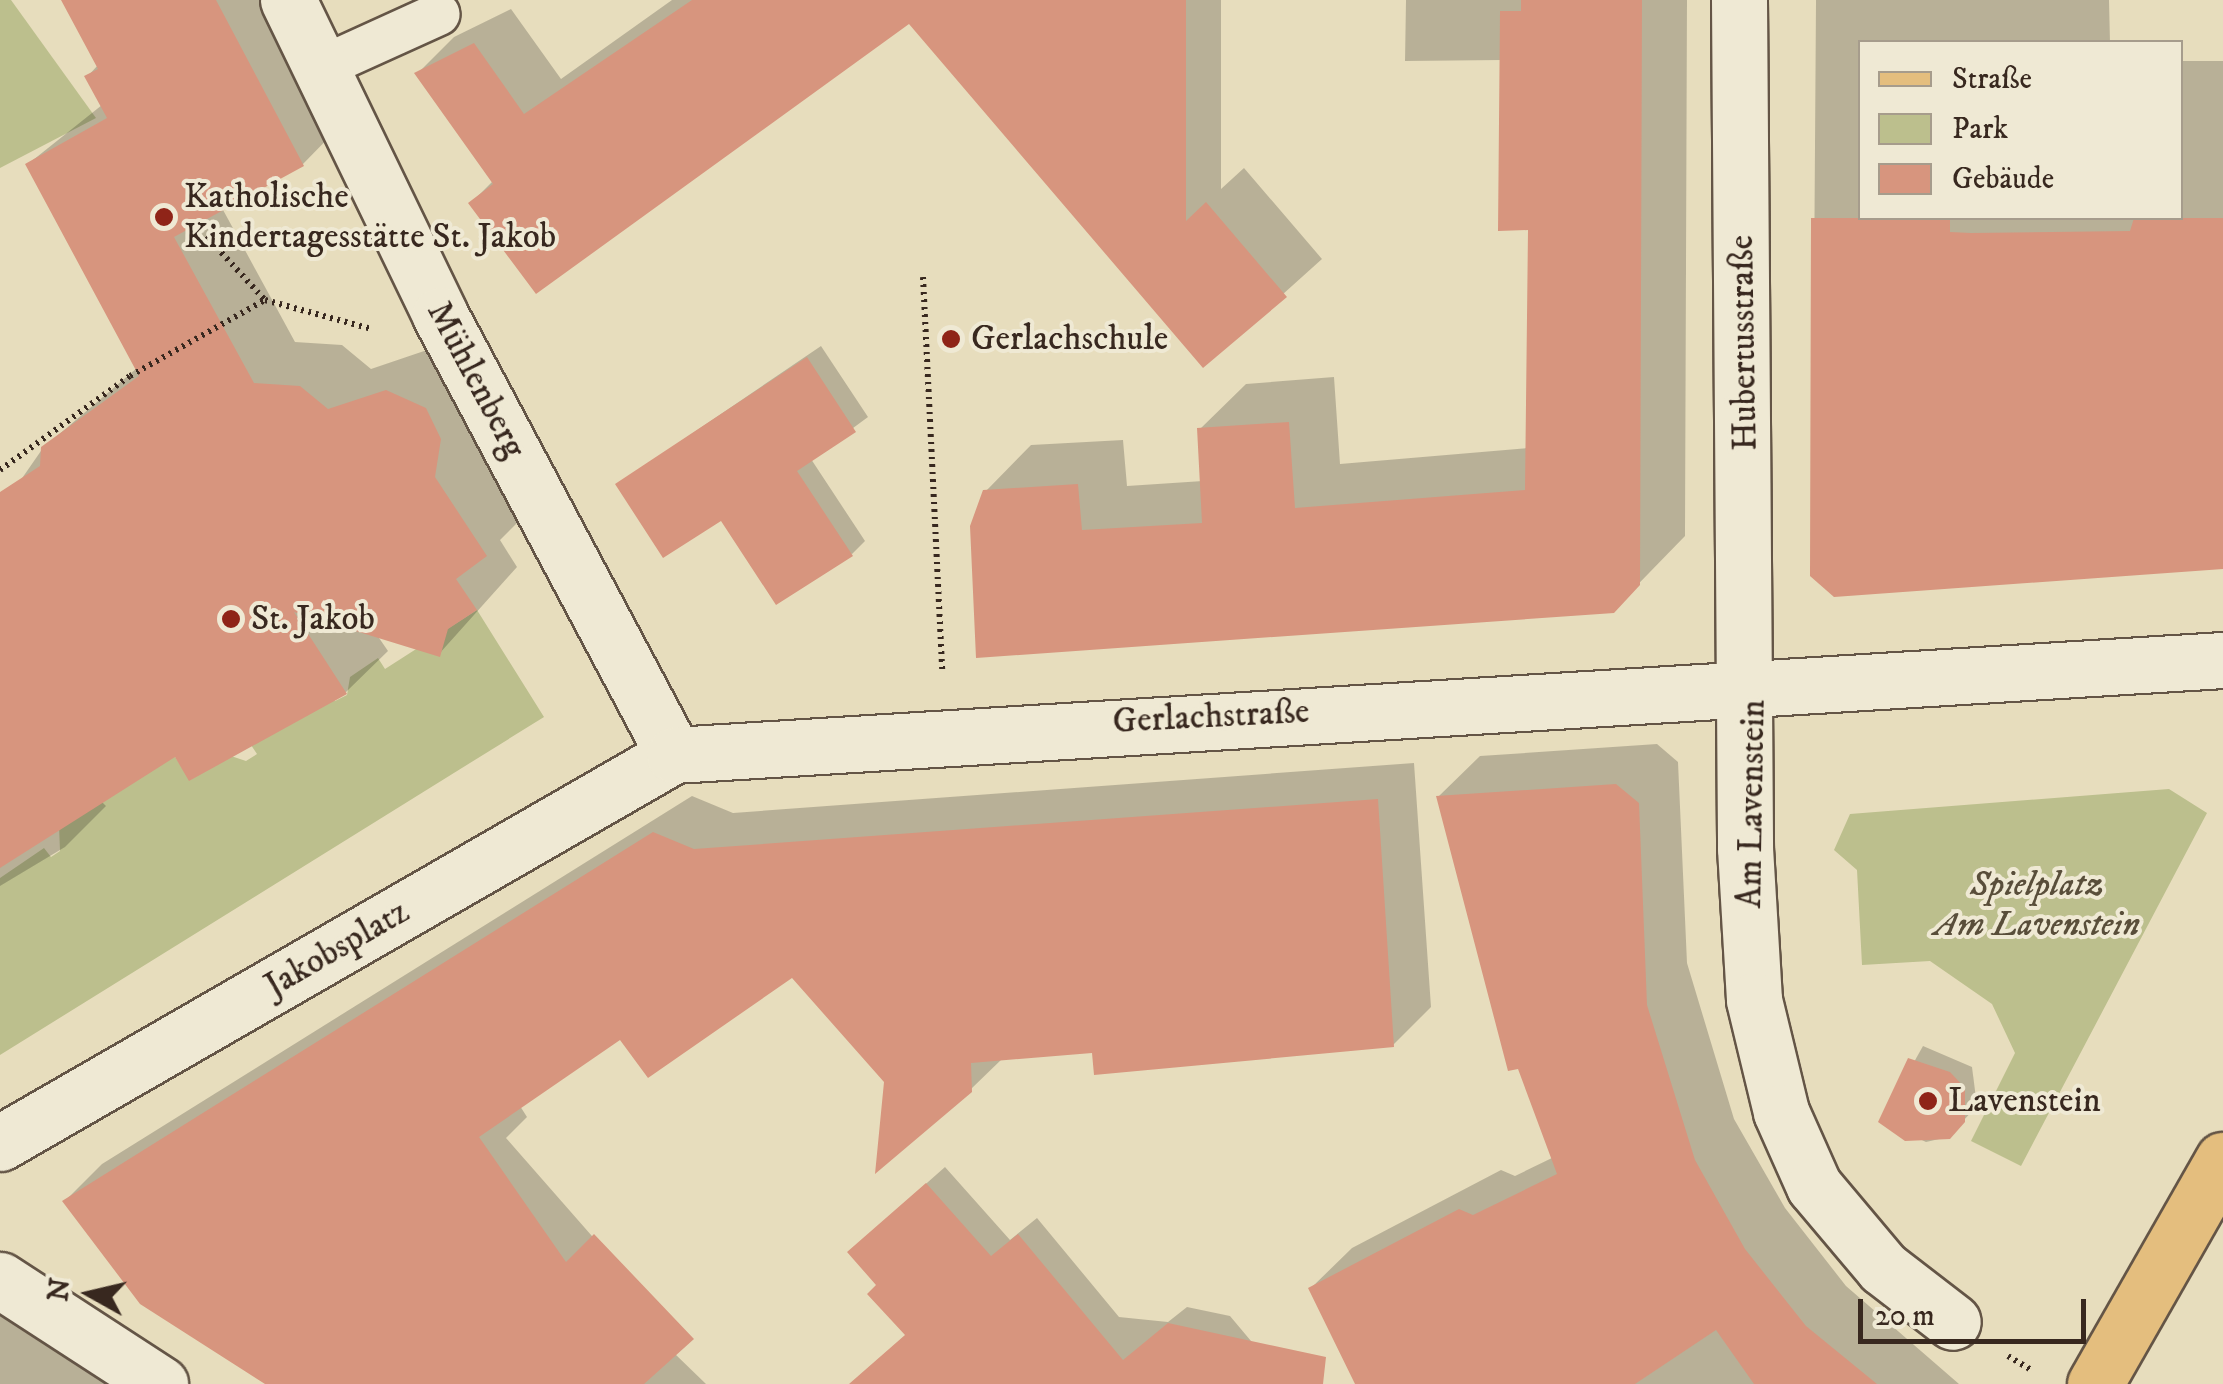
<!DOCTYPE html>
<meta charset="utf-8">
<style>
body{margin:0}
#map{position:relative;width:2223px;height:1384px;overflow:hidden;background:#e7ddbd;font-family:"IM FELL DW Pica",serif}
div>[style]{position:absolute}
.green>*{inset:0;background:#bcbf8d}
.shadow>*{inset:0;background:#0003}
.building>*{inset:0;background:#d7957e}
.path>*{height:6px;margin-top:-3px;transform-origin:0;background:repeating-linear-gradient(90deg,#38281f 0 2.5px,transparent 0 7.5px)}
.roads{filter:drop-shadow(2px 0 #645546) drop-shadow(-2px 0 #645546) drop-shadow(0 2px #645546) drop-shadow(0 -2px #645546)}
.service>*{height:42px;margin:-21px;padding:0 21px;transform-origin:21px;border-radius:21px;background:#efe9d4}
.minor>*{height:55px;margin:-27.5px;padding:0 27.5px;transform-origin:27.5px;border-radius:27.5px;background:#efe9d4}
.tertiary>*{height:55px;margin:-27.5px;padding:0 27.5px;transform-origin:27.5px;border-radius:27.5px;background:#efe9d4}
.primary>*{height:55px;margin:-27.5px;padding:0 27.5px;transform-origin:27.5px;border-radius:27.5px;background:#e4be7e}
.dots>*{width:28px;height:28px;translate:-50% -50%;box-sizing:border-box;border:5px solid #efe9d4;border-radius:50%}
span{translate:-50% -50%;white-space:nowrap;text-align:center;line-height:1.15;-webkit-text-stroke:8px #efe9d4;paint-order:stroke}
.poi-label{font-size:35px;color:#38281f}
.left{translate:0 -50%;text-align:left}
.street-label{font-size:35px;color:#38281f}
.park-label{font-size:35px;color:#594e3a;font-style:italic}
.legend{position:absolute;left:1858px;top:40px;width:325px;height:180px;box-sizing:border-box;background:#efe9d4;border:2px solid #a69c8c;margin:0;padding:12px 18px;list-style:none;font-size:30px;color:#38281f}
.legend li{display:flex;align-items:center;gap:20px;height:50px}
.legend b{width:50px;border:2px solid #a69c8c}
.north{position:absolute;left:40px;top:1244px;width:100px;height:100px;-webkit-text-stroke:8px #efe9d4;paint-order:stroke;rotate:278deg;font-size:28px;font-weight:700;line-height:40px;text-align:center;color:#38281f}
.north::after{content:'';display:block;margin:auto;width:35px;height:45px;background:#38281f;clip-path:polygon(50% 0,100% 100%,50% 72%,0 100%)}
.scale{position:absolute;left:1858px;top:1299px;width:228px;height:45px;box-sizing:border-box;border:5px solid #38281f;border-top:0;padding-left:12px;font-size:30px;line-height:35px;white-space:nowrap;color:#38281f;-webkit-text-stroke:8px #efe9d4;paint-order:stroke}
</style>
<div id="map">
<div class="green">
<div style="clip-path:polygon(0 0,11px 0,96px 118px,0 168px)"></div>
<div style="clip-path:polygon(477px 610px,544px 717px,0 1055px,0 878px,44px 848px,51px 857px,60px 851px,59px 826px,172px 752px,190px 780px,228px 755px,246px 761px,257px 754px,251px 745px,330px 693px,335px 701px,347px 695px,350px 677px,378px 658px,385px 669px)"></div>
<div style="clip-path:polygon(2169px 789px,2207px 813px,2021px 1166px,1971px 1141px,2015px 1053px,1992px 1004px,1930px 961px,1862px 965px,1857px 870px,1834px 850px,1850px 814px)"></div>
</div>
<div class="shadow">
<div style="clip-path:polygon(64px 0,279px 0,344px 122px,303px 164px,222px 208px,295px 342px,342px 345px,371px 369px,430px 349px,527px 513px,500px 540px,517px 567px,439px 654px,377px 635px,388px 651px,346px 692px,190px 777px,176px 754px,101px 801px,106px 806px,65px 847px,0 886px,0 510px,43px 448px,137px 368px,28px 164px,102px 105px,87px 77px,98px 65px)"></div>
<div style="clip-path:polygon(672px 0,1221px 0,1221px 189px,1244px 168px,1322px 259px,1204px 365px,909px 20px,471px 203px,494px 180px,418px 73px,454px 37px,511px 9px,561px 79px)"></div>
<div style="clip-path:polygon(1406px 0,1687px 0,1685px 536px,1613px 610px,978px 656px,985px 492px,1031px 445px,1123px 440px,1127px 486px,1203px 481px,1200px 429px,1246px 384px,1334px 377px,1340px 464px,1528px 448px,1531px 228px,1502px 60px,1405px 61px)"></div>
<div style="clip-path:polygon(1816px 0,2109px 0,2110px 42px,1860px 42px,1860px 218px,2180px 218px,2180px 61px,2223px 61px,2223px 567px,1812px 575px)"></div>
<div style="clip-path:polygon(821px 346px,868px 417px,811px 459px,865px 541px,852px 554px,618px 484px)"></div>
<div style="clip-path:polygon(1657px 744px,1678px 762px,1687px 963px,1734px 1119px,1785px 1208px,1846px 1286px,1959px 1384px,1358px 1384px,1311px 1288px,1352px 1248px,1501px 1170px,1515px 1176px,1554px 1157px,1439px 796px,1480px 756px)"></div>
<div style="clip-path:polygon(1414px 763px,1431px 1007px,1393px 1045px,1095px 1050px,1003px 1058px,970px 1090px,886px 1081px,793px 975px,621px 1036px,520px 1106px,527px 1117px,506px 1138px,684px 1341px,673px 1352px,706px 1384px,269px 1384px,65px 1201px,102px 1164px,692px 796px,733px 813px)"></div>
<div style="clip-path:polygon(1923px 1046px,1972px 1067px,1977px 1106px,1948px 1137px,1926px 1142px,1881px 1121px)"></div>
<div style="clip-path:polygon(945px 1167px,1010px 1240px,1037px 1218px,1119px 1317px,1168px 1322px,1187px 1307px,1230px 1316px,1287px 1384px,850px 1384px,907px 1334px,879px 1285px,868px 1235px)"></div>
<div style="clip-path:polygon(0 1300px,130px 1384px,0 1384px)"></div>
</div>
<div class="building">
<div style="clip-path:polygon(61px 0,216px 0,304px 166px,174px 237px,254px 383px,300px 386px,328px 409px,386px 390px,426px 408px,441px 439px,435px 477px,487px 556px,456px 579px,477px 610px,448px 629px,440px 657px,294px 612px,347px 694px,189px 781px,175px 757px,0 868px,0 492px,40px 466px,41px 447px,139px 376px,25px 164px,107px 118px,84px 76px,98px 69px)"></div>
<div style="clip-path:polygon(692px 0,1186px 0,1186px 221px,1206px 202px,1287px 297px,1203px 368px,909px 24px,536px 294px,468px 203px,493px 184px,414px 73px,474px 43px,524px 114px)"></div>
<div style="clip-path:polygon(1521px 0,1642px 0,1640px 585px,1614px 613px,976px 658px,970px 526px,983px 490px,1078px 484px,1082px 530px,1202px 523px,1197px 428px,1289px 422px,1295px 508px,1525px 490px,1528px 230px,1498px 231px,1500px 11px,1521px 11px)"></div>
<div style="clip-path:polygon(1811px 218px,1950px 218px,1950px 232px,1971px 233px,2130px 231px,2134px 218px,2223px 218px,2223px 569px,1834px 597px,1810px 576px)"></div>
<div style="clip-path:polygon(807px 357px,856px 432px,797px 471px,853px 556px,776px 605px,721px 521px,663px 558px,615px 484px)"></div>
<div style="clip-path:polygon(1616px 784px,1639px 803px,1647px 1005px,1695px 1160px,1745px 1249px,1806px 1326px,1877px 1384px,1754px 1384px,1716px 1330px,1635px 1384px,1355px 1384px,1308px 1288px,1459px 1209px,1473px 1215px,1557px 1174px,1518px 1069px,1508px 1071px,1436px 796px)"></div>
<div style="clip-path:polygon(1378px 799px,1394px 1047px,1094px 1075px,1092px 1053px,971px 1063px,972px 1092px,875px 1174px,884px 1082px,792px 978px,648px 1078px,620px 1040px,479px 1137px,566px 1262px,594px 1234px,694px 1339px,644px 1384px,265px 1384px,140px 1304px,62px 1201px,653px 832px,694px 849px)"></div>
<div style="clip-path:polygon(1908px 1058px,1950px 1072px,1965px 1088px,1965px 1122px,1950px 1139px,1905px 1141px,1878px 1122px)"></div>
<div style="clip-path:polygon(926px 1183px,991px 1256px,1018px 1234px,1123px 1360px,1168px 1323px,1326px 1357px,1323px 1384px,849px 1384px,905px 1335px,867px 1294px,876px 1285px,847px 1252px)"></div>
</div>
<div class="path">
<div style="left:196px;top:225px;width:102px;rotate:47.4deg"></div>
<div style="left:923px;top:277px;width:394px;rotate:87.2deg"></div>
<div style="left:0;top:470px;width:160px;rotate:-35.9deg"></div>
<div style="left:130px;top:376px;width:155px;rotate:-29.4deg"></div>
<div style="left:265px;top:300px;width:111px;rotate:15.2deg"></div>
<div style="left:2008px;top:1356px;width:27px;rotate:31deg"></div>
</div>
<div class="roads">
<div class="service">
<div style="left:322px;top:67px;width:128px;rotate:-24.4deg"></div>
</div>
<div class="minor">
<div style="left:288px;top:0;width:350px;rotate:64.2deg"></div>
<div style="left:440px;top:315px;width:498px;rotate:62deg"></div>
<div style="left:1739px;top:0;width:848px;rotate:89.59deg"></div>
<div style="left:1745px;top:848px;width:152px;rotate:86.6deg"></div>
<div style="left:1754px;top:1000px;width:115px;rotate:76.4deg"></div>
<div style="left:1781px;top:1112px;width:81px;rotate:66deg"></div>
<div style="left:1814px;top:1186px;width:107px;rotate:49.9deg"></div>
<div style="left:1883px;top:1268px;width:88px;rotate:37.6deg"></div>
<div style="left:0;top:1143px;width:778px;rotate:-29.93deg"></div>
<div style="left:674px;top:755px;width:1552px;rotate:-3.51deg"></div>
</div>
<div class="tertiary">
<div style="left:0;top:1280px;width:191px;rotate:33deg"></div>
</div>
<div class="primary">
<div style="left:2095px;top:1384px;width:258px;rotate:-60.3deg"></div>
</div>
</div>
<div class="dots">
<div style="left:164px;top:217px;background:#8f2418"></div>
<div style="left:951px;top:339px;background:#8f2418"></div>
<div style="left:231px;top:619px;background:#8f2418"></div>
<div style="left:1928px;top:1101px;background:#8f2418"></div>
</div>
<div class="poi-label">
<span class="left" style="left:184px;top:217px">Katholische<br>Kindertagesstätte St. Jakob</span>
<span class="left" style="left:971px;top:339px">Gerlachschule</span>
<span class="left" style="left:251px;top:619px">St. Jakob</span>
<span class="left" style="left:1948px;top:1101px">Lavenstein</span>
</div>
<div class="street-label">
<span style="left:1744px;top:343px;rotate:-91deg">Hubertusstraße</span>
<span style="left:476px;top:380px;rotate:62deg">Mühlenberg</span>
<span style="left:1211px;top:717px;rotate:-3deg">Gerlachstraße</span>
<span style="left:1752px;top:804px;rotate:-89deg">Am Lavenstein</span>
<span style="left:337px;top:949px;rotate:-30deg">Jakobsplatz</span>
</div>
<div class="park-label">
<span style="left:2037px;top:905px">Spielplatz<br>Am Lavenstein</span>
</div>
<ul class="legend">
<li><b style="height:12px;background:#e4be7e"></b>Straße</li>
<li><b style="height:28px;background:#bcbf8d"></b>Park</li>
<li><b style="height:28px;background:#d7957e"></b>Gebäude</li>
</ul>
<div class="north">N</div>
<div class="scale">20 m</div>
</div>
